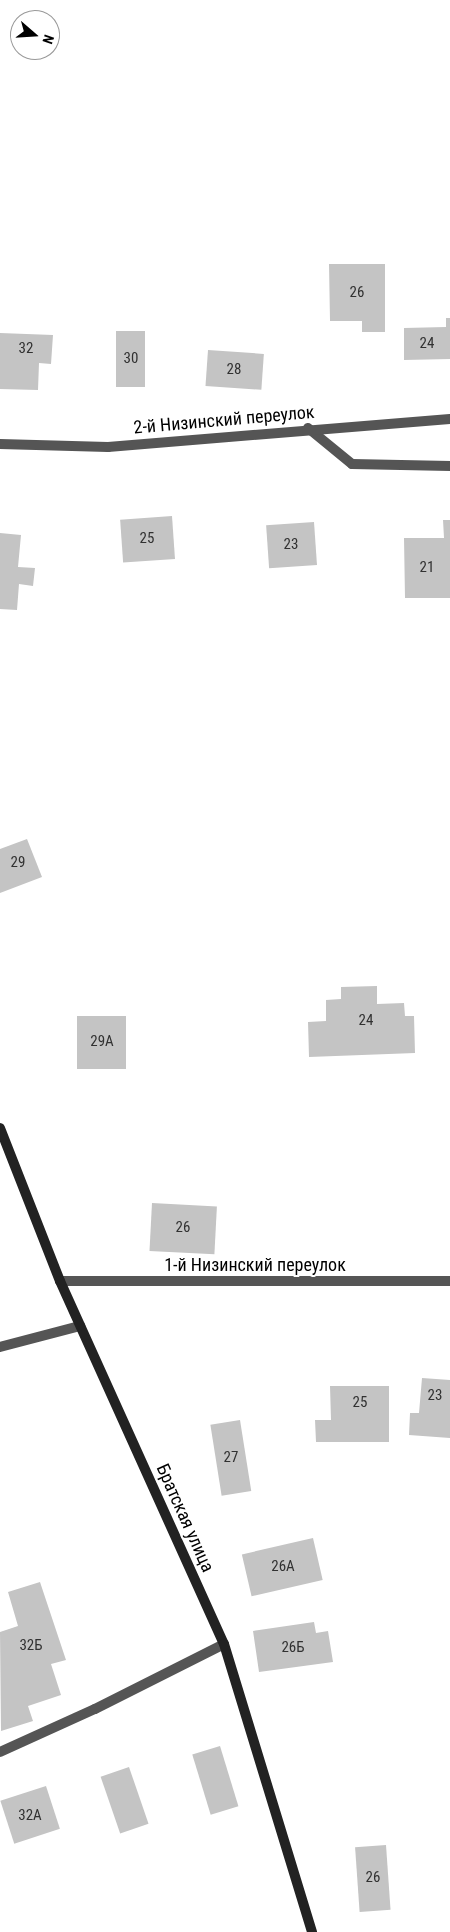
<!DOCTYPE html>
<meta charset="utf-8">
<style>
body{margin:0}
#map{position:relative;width:450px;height:1932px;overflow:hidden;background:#fff;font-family:"Roboto Condensed",sans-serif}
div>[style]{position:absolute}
.building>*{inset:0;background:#c4c4c4;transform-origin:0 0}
.lane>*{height:10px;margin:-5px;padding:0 5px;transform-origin:5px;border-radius:5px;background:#555}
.street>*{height:10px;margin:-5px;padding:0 5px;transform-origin:5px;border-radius:5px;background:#555}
.secondary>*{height:10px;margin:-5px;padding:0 5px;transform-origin:5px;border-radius:5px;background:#222}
span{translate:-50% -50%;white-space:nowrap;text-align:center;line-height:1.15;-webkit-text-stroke:4px #fff;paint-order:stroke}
.number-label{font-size:15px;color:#313131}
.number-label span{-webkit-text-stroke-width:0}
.street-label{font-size:18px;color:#000}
.north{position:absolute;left:10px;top:10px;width:50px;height:50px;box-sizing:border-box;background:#fff;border:1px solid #999;border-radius:50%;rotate:109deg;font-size:14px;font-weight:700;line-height:20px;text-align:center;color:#000}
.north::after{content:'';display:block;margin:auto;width:18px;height:22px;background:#000;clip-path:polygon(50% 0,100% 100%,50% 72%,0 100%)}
</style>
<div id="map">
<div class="building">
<div style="clip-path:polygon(329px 264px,385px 264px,385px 332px,362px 332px,362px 321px,330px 321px)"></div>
<div style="clip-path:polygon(446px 318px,450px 318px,450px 359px,404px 360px,404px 328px,446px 327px)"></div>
<div style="left:116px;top:331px;width:29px;height:56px"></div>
<div style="clip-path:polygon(0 333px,53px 335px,51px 364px,39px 363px,38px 390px,0 389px)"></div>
<div style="left:208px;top:350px;width:56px;height:36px;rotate:4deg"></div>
<div style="left:172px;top:516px;width:43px;height:52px;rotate:86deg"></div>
<div style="clip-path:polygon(443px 520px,450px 520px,450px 598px,405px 598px,404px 538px,444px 538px)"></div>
<div style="left:314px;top:522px;width:43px;height:48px;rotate:86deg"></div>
<div style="clip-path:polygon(0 533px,21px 535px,18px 567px,35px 568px,33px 586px,19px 584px,17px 610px,0 609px)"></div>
<div style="clip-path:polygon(27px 839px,42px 877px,0 893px,0 849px)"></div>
<div style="clip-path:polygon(377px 986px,377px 1004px,404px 1003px,405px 1016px,414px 1016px,415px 1053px,309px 1057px,308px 1022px,326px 1021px,326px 1000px,341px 999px,341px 987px)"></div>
<div style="left:77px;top:1016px;width:49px;height:53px"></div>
<div style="left:152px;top:1203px;width:65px;height:48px;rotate:3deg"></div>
<div style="clip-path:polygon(422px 1378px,450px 1380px,450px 1438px,409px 1435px,410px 1413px,419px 1413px)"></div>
<div style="clip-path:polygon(330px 1386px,389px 1386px,389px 1442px,316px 1442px,315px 1420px,331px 1420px)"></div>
<div style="left:240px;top:1420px;width:72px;height:30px;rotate:81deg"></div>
<div style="left:313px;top:1538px;width:43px;height:73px;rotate:77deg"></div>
<div style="clip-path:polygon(40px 1582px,66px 1660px,51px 1664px,61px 1695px,28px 1706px,33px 1721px,1px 1731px,0 1632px,18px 1626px,8px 1592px)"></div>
<div style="clip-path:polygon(314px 1622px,316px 1633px,328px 1631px,333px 1662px,259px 1672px,253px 1631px)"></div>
<div style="left:220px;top:1746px;width:63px;height:29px;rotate:73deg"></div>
<div style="left:129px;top:1767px;width:60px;height:30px;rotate:71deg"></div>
<div style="left:46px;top:1786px;width:45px;height:48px;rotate:72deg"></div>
<div style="left:386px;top:1845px;width:65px;height:31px;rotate:86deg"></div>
</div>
<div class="lane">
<div style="left:308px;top:428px;width:57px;rotate:39.3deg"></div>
<div style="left:352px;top:464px;width:98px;rotate:1.2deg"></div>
<div style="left:0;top:1347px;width:83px;rotate:-14.7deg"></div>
<div style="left:0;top:1752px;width:104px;rotate:-24.4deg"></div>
<div style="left:95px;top:1709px;width:144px;rotate:-26.7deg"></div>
</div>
<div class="street">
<div style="left:0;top:444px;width:108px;rotate:1.6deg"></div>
<div style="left:108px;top:447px;width:343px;rotate:-4.7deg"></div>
<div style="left:60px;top:1281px;width:390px"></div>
</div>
<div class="secondary">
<div style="left:0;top:1128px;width:164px;rotate:68.6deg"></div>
<div style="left:60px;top:1281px;width:398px;rotate:65.7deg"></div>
<div style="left:224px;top:1644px;width:301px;rotate:73deg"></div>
</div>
<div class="number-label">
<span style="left:357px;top:293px">26</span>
<span style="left:427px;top:344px">24</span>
<span style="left:26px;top:349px">32</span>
<span style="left:131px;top:359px">30</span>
<span style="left:234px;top:370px">28</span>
<span style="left:147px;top:539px">25</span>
<span style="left:291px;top:545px">23</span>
<span style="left:427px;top:568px">21</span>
<span style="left:18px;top:863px">29</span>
<span style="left:366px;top:1021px">24</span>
<span style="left:102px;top:1042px">29А</span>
<span style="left:183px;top:1228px">26</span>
<span style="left:435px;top:1396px">23</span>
<span style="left:360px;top:1403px">25</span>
<span style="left:231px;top:1458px">27</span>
<span style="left:283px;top:1567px">26А</span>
<span style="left:31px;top:1646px">32Б</span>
<span style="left:293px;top:1648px">26Б</span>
<span style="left:30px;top:1816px">32А</span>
<span style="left:373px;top:1878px">26</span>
</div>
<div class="street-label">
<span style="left:224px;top:420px;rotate:-5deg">2-й Низинский переулок</span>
<span style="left:255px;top:1265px">1-й Низинский переулок</span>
<span style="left:185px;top:1518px;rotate:66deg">Братская улица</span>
</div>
<div class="north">N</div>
</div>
